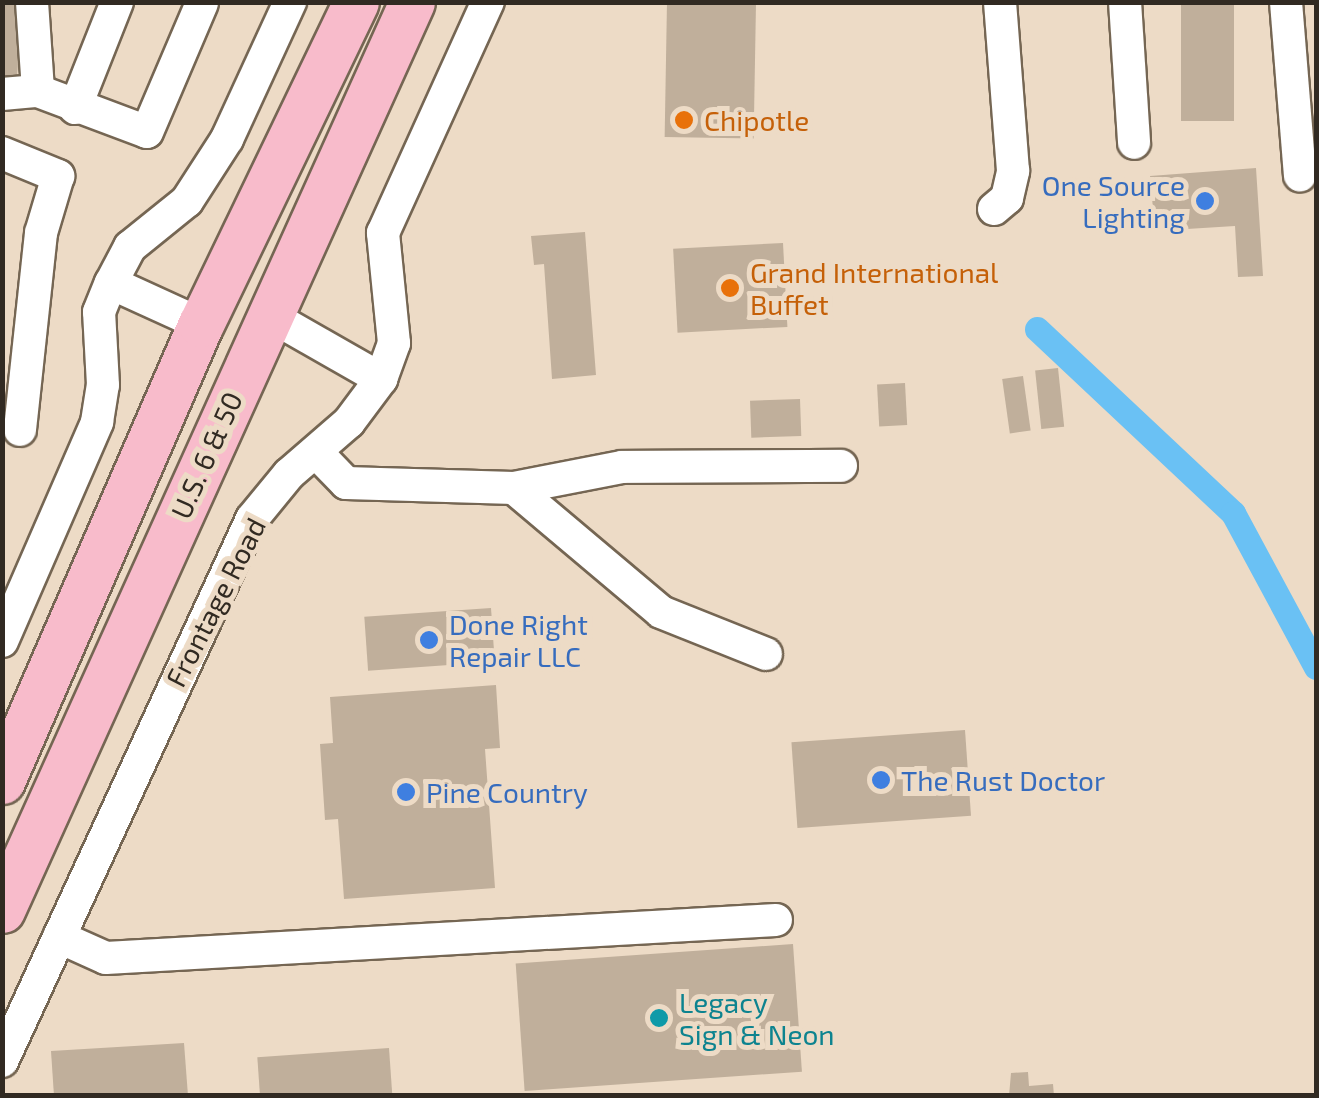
<!DOCTYPE html>
<style>
body{margin:0}
#map{position:relative;width:1319px;height:1098px;overflow:hidden;background:#eddbc6;font-family:"Exo 2",sans-serif}
div>[style]{position:absolute}
.canal>*{height:25px;margin:-12.5px;padding:0 12.5px;transform-origin:12.5px;border-radius:12.5px;background:#6ac1f4}
.building>*{inset:0;background:#c0af9b;transform-origin:0 0}
.roads{filter:drop-shadow(2px 0 #756653) drop-shadow(-2px 0 #756653) drop-shadow(0 2px #756653) drop-shadow(0 -2px #756653)}
.minor>*{height:32px;margin:-16px;padding:0 16px;transform-origin:16px;border-radius:16px;background:#fff}
.highway>*{height:45px;margin:-22.5px;padding:0 22.5px;transform-origin:22.5px;border-radius:22.5px;background:#f8bbcb}
.dots>*{width:28px;height:28px;translate:-50% -50%;box-sizing:border-box;border:5px solid #eddbc6;border-radius:50%}
span{translate:-50% -50%;white-space:nowrap;text-align:center;line-height:1.15;-webkit-text-stroke:10px #eddbc6;paint-order:stroke}
.food-label{font-size:28px;color:#c56008}
.left{translate:0 -50%;text-align:left}
.shop-label{font-size:28px;color:#366cbe}
.right{translate:-100% -50%;text-align:right}
.street-label{font-size:28px;color:#312a22}
.culture-label{font-size:28px;color:#0d838f}
.frame{position:absolute;inset:0;border:5px solid #312a22;pointer-events:none}
</style>
<div id="map">
<div class="canal">
<div style="left:1037px;top:329px;width:269px;rotate:43.2deg"></div>
<div style="left:1233px;top:513px;width:175px;rotate:61.7deg"></div>
</div>
<div class="building">
<div style="clip-path:polygon(2px 2px,23px 2px,17px 76px,2px 77px)"></div>
<div style="left:667px;top:2px;width:89px;height:135px;rotate:1deg"></div>
<div style="left:1181px;top:2px;width:53px;height:119px"></div>
<div style="clip-path:polygon(1256px 168px,1263px 276px,1238px 277px,1235px 226px,1155px 231px,1150px 176px)"></div>
<div style="clip-path:polygon(585px 232px,596px 375px,552px 379px,544px 264px,534px 265px,531px 236px)"></div>
<div style="left:783px;top:243px;width:84px;height:110px;rotate:87deg"></div>
<div style="left:1058px;top:368px;width:59px;height:23px;rotate:84deg"></div>
<div style="left:1023px;top:376px;width:55px;height:21px;rotate:82deg"></div>
<div style="left:905px;top:383px;width:42px;height:28px;rotate:87deg"></div>
<div style="left:800px;top:399px;width:37px;height:50px;rotate:88deg"></div>
<div style="left:491px;top:608px;width:54px;height:127px;rotate:86deg"></div>
<div style="clip-path:polygon(496px 685px,500px 748px,485px 749px,495px 888px,344px 899px,338px 819px,325px 820px,320px 744px,333px 743px,330px 697px)"></div>
<div style="left:965px;top:730px;width:86px;height:174px;rotate:86deg"></div>
<div style="left:793px;top:944px;width:128px;height:278px;rotate:86deg"></div>
<div style="clip-path:polygon(184px 1043px,188px 1096px,54px 1096px,51px 1051px)"></div>
<div style="left:389px;top:1048px;width:48px;height:132px;rotate:86deg"></div>
<div style="clip-path:polygon(1028px 1072px,1029px 1086px,1053px 1084px,1054px 1096px,1009px 1096px,1011px 1073px)"></div>
</div>
<div class="roads">
<div class="minor">
<div style="left:32px;top:2px;width:89px;rotate:86.1deg"></div>
<div style="left:38px;top:91px;width:116px;rotate:20.6deg"></div>
<div style="left:147px;top:132px;width:140px;rotate:-66.9deg"></div>
<div style="left:1125px;top:2px;width:141px;rotate:86.3deg"></div>
<div style="left:1286px;top:2px;width:174px;rotate:85.4deg"></div>
<div style="left:2px;top:94px;width:36px;rotate:-5deg"></div>
<div style="left:75px;top:108px;width:114px;rotate:-68.4deg"></div>
<div style="left:2px;top:153px;width:61px;rotate:22.3deg"></div>
<div style="left:58px;top:176px;width:59px;rotate:106.6deg"></div>
<div style="left:41px;top:233px;width:198px;rotate:96.1deg"></div>
<div style="left:994px;top:209px;width:17px;rotate:-40deg"></div>
<div style="left:1007px;top:198px;width:28px;rotate:-77deg"></div>
<div style="left:1013px;top:171px;width:169px;rotate:-94.4deg"></div>
<div style="left:111px;top:283px;width:99px;rotate:24.5deg"></div>
<div style="left:269px;top:315px;width:129px;rotate:29.7deg"></div>
<div style="left:316px;top:452px;width:43px;rotate:45.9deg"></div>
<div style="left:346px;top:483px;width:168px;rotate:1.7deg"></div>
<div style="left:514px;top:488px;width:192px;rotate:40.1deg"></div>
<div style="left:661px;top:612px;width:113px;rotate:21.8deg"></div>
<div style="left:514px;top:488px;width:110px;rotate:-11deg"></div>
<div style="left:622px;top:467px;width:219px;rotate:-0.3deg"></div>
<div style="left:2px;top:641px;width:239px;rotate:-66.5deg"></div>
<div style="left:97px;top:422px;width:37px;rotate:-81deg"></div>
<div style="left:103px;top:385px;width:73px;rotate:-93.1deg"></div>
<div style="left:99px;top:312px;width:31px;rotate:-68deg"></div>
<div style="left:111px;top:283px;width:41px;rotate:-62.2deg"></div>
<div style="left:130px;top:247px;width:73px;rotate:-38.9deg"></div>
<div style="left:187px;top:201px;width:74px;rotate:-57.2deg"></div>
<div style="left:227px;top:139px;width:151px;rotate:-65.3deg"></div>
<div style="left:59px;top:937px;width:51px;rotate:24.1deg"></div>
<div style="left:106px;top:958px;width:671px;rotate:-3.25deg"></div>
<div style="left:2px;top:1061px;width:597px;rotate:-65.24deg"></div>
<div style="left:252px;top:519px;width:58px;rotate:-50.6deg"></div>
<div style="left:289px;top:474px;width:79px;rotate:-40.9deg"></div>
<div style="left:349px;top:422px;width:54px;rotate:-53.3deg"></div>
<div style="left:381px;top:379px;width:38px;rotate:-70deg"></div>
<div style="left:394px;top:343px;width:111px;rotate:-95.7deg"></div>
<div style="left:383px;top:233px;width:254px;rotate:-65.6deg"></div>
</div>
<div class="highway">
<div style="left:2px;top:781px;width:498px;rotate:-66.5deg"></div>
<div style="left:201px;top:324px;width:357px;rotate:-64.3deg"></div>
<div style="left:2px;top:910px;width:996px;rotate:-65.7deg"></div>
</div>
</div>
<div class="dots">
<div style="left:684px;top:120px;background:#e8710a"></div>
<div style="left:1205px;top:201px;background:#3f7fe0"></div>
<div style="left:730px;top:288px;background:#e8710a"></div>
<div style="left:429px;top:640px;background:#3f7fe0"></div>
<div style="left:881px;top:780px;background:#3f7fe0"></div>
<div style="left:406px;top:792px;background:#3f7fe0"></div>
<div style="left:659px;top:1018px;background:#0f9aa8"></div>
</div>
<div class="food-label">
<span class="left" style="left:704px;top:120px">Chipotle</span>
<span class="left" style="left:750px;top:288px">Grand International<br>Buffet</span>
</div>
<div class="shop-label">
<span class="right" style="left:1185px;top:201px">One Source<br>Lighting</span>
<span class="left" style="left:449px;top:640px">Done Right<br>Repair LLC</span>
<span class="left" style="left:901px;top:780px">The Rust Doctor</span>
<span class="left" style="left:426px;top:792px">Pine Country</span>
</div>
<div class="street-label">
<span style="left:206px;top:455px;rotate:-66deg">U.S. 6 &amp; 50</span>
<span style="left:215px;top:602px;rotate:-63deg">Frontage Road</span>
</div>
<div class="culture-label">
<span class="left" style="left:679px;top:1018px">Legacy<br>Sign &amp; Neon</span>
</div>
<div class="frame"></div>
</div>
